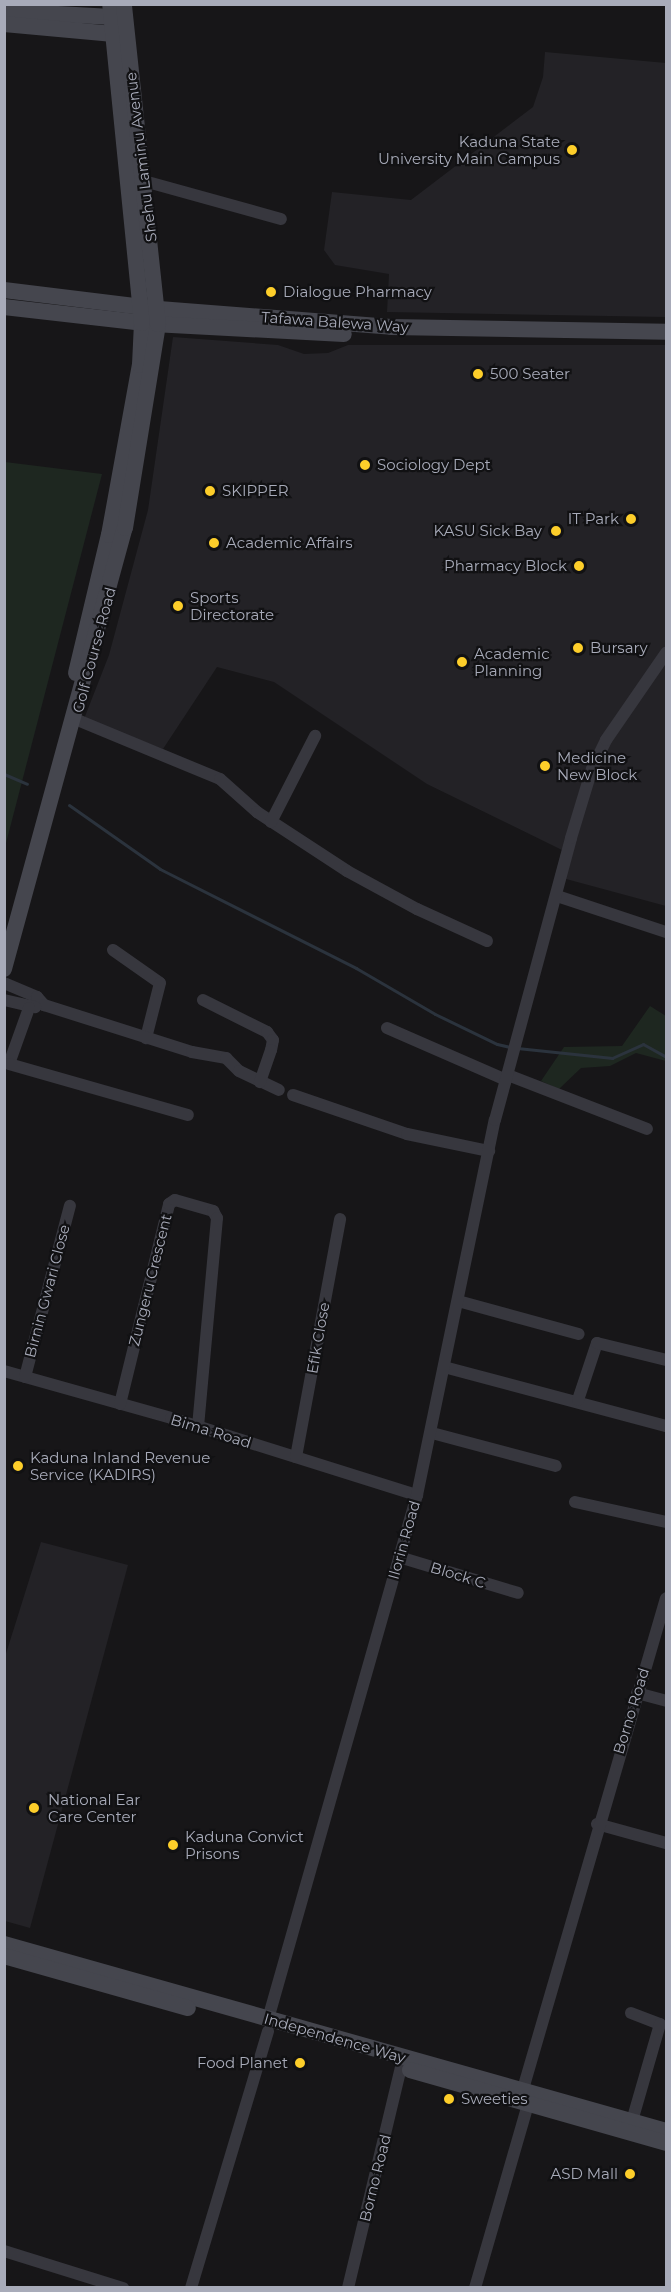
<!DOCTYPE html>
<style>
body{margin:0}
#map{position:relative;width:671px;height:2292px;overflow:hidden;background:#171618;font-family:Montserrat,sans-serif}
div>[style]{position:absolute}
.built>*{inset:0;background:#232226}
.green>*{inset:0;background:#1e2720}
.stream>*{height:3px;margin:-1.5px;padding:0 1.5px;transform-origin:1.5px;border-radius:1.5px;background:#2b333d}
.street>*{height:12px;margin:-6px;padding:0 6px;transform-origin:6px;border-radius:6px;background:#37373e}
.secondary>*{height:16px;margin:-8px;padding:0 8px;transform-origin:8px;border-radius:8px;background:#45464e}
.dots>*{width:16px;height:16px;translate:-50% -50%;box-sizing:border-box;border:3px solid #111113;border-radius:50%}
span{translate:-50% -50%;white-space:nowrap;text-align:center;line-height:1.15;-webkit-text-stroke:4.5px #111113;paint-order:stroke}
.poi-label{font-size:15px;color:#a8abb9}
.right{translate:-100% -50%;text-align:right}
.left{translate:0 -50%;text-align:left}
.street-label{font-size:15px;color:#a8abb9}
.frame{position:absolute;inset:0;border:6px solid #a8abb9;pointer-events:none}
</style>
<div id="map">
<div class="built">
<div style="clip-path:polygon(545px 52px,666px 63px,666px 317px,387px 312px,389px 274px,335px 265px,324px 250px,332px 192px,411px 200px,533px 107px,543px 77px)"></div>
<div style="clip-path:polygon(173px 337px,278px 345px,304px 354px,328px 353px,348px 345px,666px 345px,666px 906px,555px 876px,562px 850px,427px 784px,274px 682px,217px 667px,163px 749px,84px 719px,109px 655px,148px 510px)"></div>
<div style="clip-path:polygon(41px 1542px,128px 1565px,30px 1928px,5px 1921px,4px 1660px)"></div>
</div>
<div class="green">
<div style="clip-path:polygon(5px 462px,102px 474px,5px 847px,4px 462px)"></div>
<div style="clip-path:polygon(650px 1006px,666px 1016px,666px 1061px,636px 1053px,610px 1066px,581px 1068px,559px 1089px,541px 1081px,564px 1047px,622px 1046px)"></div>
</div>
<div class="stream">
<div style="left:4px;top:774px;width:25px;rotate:23deg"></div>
<div style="left:69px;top:805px;width:111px;rotate:35.1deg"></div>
<div style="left:160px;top:869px;width:220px;rotate:26.8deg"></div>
<div style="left:356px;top:968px;width:91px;rotate:30.2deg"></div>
<div style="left:435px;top:1014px;width:69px;rotate:25.8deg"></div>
<div style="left:497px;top:1044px;width:13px;rotate:13deg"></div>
<div style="left:517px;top:1048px;width:96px;rotate:6deg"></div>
<div style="left:612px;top:1058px;width:34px;rotate:-24deg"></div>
<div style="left:643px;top:1044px;width:26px;rotate:29deg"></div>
</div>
<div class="street">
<div style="left:144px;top:181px;width:142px;rotate:15.5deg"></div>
<div style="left:75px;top:719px;width:157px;rotate:22.5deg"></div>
<div style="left:220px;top:779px;width:50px;rotate:41.7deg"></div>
<div style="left:257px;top:812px;width:108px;rotate:33.2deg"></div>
<div style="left:347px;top:871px;width:80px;rotate:28.5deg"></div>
<div style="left:417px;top:909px;width:77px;rotate:24.6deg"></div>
<div style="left:271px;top:822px;width:97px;rotate:-62.9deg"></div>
<div style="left:557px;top:896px;width:115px;rotate:18.3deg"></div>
<div style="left:113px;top:950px;width:57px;rotate:35.1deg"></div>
<div style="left:160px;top:983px;width:57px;rotate:104.3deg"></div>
<div style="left:4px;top:983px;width:36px;rotate:23deg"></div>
<div style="left:37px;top:997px;width:11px;rotate:49deg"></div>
<div style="left:44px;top:1005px;width:155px;rotate:17.6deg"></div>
<div style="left:192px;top:1052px;width:35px;rotate:10deg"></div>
<div style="left:226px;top:1058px;width:18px;rotate:45deg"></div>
<div style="left:239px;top:1071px;width:44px;rotate:25.4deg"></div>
<div style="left:4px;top:1000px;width:32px;rotate:13deg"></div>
<div style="left:203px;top:1000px;width:72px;rotate:26.6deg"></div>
<div style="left:267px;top:1032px;width:10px;rotate:53deg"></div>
<div style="left:273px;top:1040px;width:10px;rotate:101deg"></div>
<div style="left:271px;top:1050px;width:34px;rotate:109deg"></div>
<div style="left:29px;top:1008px;width:59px;rotate:109.7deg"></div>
<div style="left:9px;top:1064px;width:186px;rotate:15.9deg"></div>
<div style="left:387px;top:1028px;width:130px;rotate:23.6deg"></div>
<div style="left:508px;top:1075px;width:149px;rotate:21.2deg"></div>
<div style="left:293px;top:1095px;width:120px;rotate:18.9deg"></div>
<div style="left:407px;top:1134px;width:84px;rotate:11.7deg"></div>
<div style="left:458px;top:1301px;width:125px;rotate:15.3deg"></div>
<div style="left:444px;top:1367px;width:230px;rotate:14.9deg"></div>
<div style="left:4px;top:1371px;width:173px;rotate:15.7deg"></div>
<div style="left:171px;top:1418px;width:258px;rotate:17.4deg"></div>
<div style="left:25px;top:1377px;width:177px;rotate:-75.3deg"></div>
<div style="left:578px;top:1400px;width:60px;rotate:-71.6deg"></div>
<div style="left:597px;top:1343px;width:71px;rotate:13.8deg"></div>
<div style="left:120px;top:1404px;width:206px;rotate:-76.2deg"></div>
<div style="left:169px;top:1204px;width:7px;rotate:-34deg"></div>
<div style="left:175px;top:1200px;width:40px;rotate:16deg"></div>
<div style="left:213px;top:1211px;width:8px;rotate:60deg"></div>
<div style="left:217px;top:1218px;width:210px;rotate:95.2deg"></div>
<div style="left:432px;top:1433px;width:128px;rotate:14.9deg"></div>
<div style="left:296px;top:1457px;width:242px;rotate:-79.5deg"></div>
<div style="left:575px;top:1502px;width:93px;rotate:12.4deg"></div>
<div style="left:399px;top:1557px;width:124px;rotate:16.8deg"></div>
<div style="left:637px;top:1693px;width:30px;rotate:15deg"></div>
<div style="left:597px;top:1824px;width:72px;rotate:15.4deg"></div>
<div style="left:631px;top:2013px;width:31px;rotate:21deg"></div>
<div style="left:660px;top:2024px;width:101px;rotate:106.1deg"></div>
<div style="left:268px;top:2019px;width:545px;rotate:-74.13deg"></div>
<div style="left:417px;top:1495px;width:383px;rotate:-78.3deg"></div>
<div style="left:495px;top:1120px;width:292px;rotate:-74.9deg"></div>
<div style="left:571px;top:838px;width:72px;rotate:-73.1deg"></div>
<div style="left:592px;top:769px;width:32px;rotate:-64deg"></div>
<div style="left:606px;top:740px;width:106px;rotate:-55.4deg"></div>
<div style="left:523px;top:2089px;width:511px;rotate:-73.76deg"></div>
<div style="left:4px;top:2251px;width:125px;rotate:17.3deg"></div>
<div style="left:191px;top:2288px;width:268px;rotate:-73.3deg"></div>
<div style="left:348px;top:2288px;width:226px;rotate:-76.5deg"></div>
<div style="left:475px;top:2288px;width:191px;rotate:-73.9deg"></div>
</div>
<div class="secondary">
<div style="left:4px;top:11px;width:108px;rotate:3.2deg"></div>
<div style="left:4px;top:24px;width:110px;rotate:5.2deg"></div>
<div style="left:4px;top:290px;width:156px;rotate:7deg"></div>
<div style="left:159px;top:309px;width:233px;rotate:4.4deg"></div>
<div style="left:391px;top:327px;width:275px;rotate:1deg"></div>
<div style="left:4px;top:307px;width:150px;rotate:6.5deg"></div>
<div style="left:153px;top:324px;width:191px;rotate:3deg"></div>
<div style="left:76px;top:673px;width:142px;rotate:-76.6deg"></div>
<div style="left:109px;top:535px;width:173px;rotate:-79.7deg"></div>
<div style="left:140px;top:365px;width:42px;rotate:-87.3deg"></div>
<div style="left:142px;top:323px;width:321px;rotate:-95.7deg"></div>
<div style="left:4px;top:969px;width:457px;rotate:-74.7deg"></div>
<div style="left:125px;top:528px;width:207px;rotate:-80.8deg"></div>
<div style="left:158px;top:324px;width:322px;rotate:-96.1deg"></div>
<div style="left:4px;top:1944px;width:688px;rotate:15.77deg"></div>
<div style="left:4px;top:1956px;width:191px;rotate:15.8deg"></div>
<div style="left:410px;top:2070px;width:266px;rotate:15.9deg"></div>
</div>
<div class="dots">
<div style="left:572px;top:150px;background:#fdce2a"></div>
<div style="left:271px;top:292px;background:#fdce2a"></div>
<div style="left:478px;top:374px;background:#fdce2a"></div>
<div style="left:365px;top:465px;background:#fdce2a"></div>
<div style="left:210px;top:491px;background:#fdce2a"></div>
<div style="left:631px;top:519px;background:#fdce2a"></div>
<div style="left:556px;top:531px;background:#fdce2a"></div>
<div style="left:214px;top:543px;background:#fdce2a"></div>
<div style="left:579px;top:566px;background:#fdce2a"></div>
<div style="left:178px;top:606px;background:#fdce2a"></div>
<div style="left:578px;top:648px;background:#fdce2a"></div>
<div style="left:462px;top:662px;background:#fdce2a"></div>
<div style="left:545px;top:766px;background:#fdce2a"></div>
<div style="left:18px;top:1466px;background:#fdce2a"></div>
<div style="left:34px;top:1808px;background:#fdce2a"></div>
<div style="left:173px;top:1845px;background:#fdce2a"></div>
<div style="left:300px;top:2063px;background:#fdce2a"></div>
<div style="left:449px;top:2099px;background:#fdce2a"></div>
<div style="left:630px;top:2174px;background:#fdce2a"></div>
</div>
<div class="poi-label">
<span class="right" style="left:560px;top:150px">Kaduna State<br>University Main Campus</span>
<span class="left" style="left:283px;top:292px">Dialogue Pharmacy</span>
<span class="left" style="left:490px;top:374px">500 Seater</span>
<span class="left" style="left:377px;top:465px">Sociology Dept</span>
<span class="left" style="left:222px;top:491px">SKIPPER</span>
<span class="right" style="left:619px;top:519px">IT Park</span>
<span class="right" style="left:542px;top:531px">KASU Sick Bay</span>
<span class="left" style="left:226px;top:543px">Academic Affairs</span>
<span class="right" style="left:567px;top:566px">Pharmacy Block</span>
<span class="left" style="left:190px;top:606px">Sports<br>Directorate</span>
<span class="left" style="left:590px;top:648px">Bursary</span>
<span class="left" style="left:474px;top:662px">Academic<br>Planning</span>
<span class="left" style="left:557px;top:766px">Medicine<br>New Block</span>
<span class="left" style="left:30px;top:1466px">Kaduna Inland Revenue<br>Service (KADIRS)</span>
<span class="left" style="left:48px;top:1808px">National Ear<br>Care Center</span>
<span class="left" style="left:185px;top:1845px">Kaduna Convict<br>Prisons</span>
<span class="right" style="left:288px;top:2063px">Food Planet</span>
<span class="left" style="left:461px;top:2099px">Sweeties</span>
<span class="right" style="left:618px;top:2174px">ASD Mall</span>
</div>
<div class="street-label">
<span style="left:141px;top:157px;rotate:-97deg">Shehu Laminu Avenue</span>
<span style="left:335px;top:322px;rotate:4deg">Tafawa Balewa Way</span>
<span style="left:94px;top:650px;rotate:-75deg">Golf Course Road</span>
<span style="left:150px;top:1280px;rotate:-76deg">Zungeru Crescent</span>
<span style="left:47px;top:1291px;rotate:-75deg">Birnin Gwari Close</span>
<span style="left:318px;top:1338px;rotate:-80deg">Efik Close</span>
<span style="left:211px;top:1431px;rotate:17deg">Bima Road</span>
<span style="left:404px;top:1540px;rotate:-74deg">Ilorin Road</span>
<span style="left:458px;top:1575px;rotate:17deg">Block C</span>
<span style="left:631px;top:1711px;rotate:-73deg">Borno Road</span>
<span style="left:335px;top:2038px;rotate:16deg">Independence Way</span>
<span style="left:375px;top:2178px;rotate:-76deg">Borno Road</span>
</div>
<div class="frame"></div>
</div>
